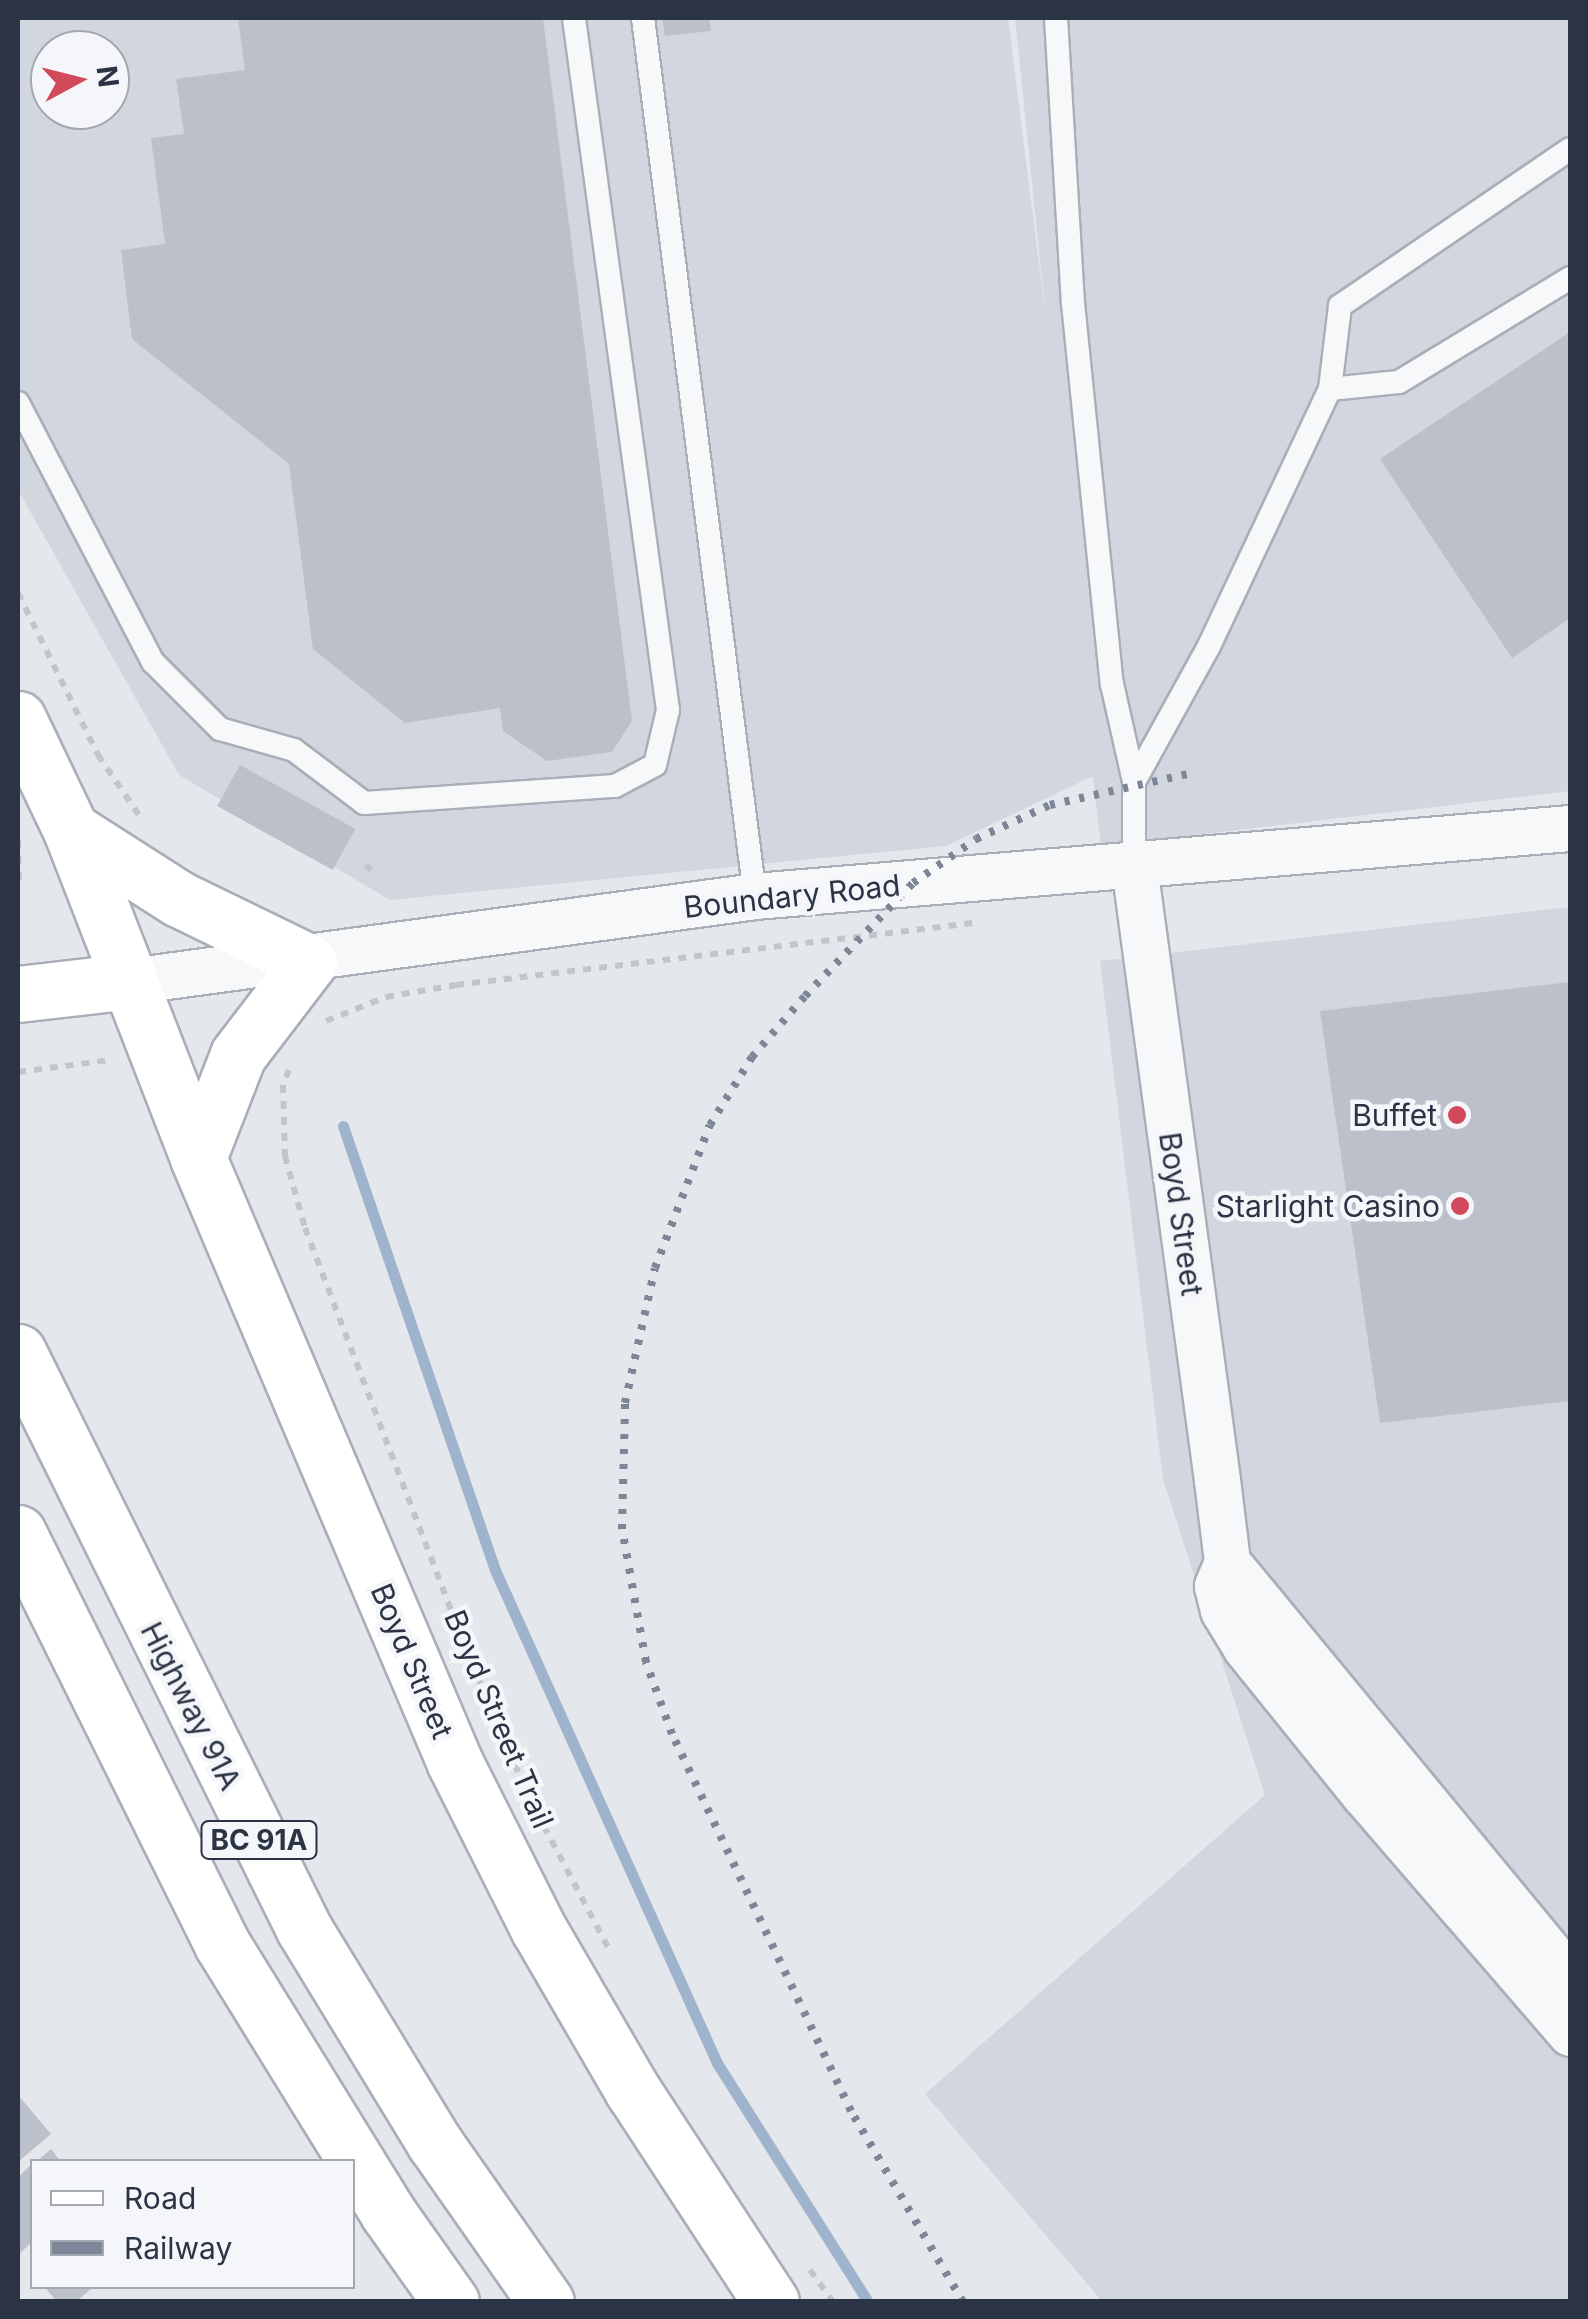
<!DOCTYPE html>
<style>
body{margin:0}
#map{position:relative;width:1588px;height:2319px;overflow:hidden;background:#e4e7ec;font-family:Inter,sans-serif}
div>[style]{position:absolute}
.built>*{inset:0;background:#d2d6de}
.stream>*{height:11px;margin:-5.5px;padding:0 5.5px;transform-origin:5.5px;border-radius:5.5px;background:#9fb4cc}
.building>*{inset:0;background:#bbc0ca;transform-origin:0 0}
.path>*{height:6px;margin-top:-3px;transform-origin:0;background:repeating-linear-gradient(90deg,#c2c5cb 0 8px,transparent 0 16px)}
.roads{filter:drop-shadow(2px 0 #a9aeb7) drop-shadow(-2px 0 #a9aeb7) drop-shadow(0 2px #a9aeb7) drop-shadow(0 -2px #a9aeb7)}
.lane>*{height:22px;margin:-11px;padding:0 11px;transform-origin:11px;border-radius:11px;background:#f7f8fa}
.street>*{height:45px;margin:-22.5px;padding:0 22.5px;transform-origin:22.5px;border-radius:22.5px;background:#f7f8fa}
.secondary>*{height:55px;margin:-27.5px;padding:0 27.5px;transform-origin:27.5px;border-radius:27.5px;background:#fff}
.highway>*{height:55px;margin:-27.5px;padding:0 27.5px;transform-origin:27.5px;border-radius:27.5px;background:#fff}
.rail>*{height:8px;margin-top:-4px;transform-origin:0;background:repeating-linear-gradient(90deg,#7d8696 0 5px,transparent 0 15px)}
.dots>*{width:28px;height:28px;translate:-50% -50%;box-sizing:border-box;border:5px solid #f4f6f9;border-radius:50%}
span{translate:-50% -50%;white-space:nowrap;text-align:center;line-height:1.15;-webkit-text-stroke:9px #f4f6f9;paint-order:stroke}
.shield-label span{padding:2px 8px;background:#f4f6f9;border:2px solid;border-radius:8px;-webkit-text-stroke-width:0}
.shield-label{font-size:28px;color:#2b3445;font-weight:700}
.street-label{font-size:30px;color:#2b3445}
.poi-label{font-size:30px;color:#2b3445}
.right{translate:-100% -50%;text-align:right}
.frame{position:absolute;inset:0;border:20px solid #2b3445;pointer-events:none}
.legend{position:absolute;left:30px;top:2159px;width:325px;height:130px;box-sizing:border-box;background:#f4f6f9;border:2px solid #a4a8b1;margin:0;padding:12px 18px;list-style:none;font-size:30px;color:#2b3445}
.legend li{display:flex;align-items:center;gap:20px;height:50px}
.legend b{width:50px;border:2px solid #a4a8b1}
.north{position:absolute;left:30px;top:30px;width:100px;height:100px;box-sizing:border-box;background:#f4f6f9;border:2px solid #a4a8b1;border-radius:50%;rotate:83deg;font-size:28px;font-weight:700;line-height:40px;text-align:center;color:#2b3445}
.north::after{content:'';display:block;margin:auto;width:35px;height:45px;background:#d1495b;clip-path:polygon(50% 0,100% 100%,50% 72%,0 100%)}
</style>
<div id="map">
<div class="built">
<div style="clip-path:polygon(evenodd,18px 18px,1008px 18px,1046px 319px,1015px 18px,1570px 18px,1570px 791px,1101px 846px,1093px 776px,946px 846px,390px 900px,179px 775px,18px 490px,18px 18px,50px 50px,110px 50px,110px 110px,50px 110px,50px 50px)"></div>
<div style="clip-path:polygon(1570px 907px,1570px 2301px,1102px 2301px,925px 2094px,1265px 1795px,1163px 1479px,1100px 961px)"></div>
</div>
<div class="stream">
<div style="left:343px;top:1126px;width:469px;rotate:71.1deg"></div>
<div style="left:495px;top:1570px;width:541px;rotate:65.76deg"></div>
<div style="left:717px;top:2063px;width:283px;rotate:57.7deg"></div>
</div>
<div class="building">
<div style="clip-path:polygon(238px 18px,543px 18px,632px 721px,612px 752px,547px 761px,503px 731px,500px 708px,405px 723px,313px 649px,289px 464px,132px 339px,121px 250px,165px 244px,151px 138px,184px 134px,176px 79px,245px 70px)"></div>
<div style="clip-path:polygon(662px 18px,709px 18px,711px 31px,665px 36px)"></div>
<div style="clip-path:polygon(1570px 332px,1570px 618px,1512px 658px,1380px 459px)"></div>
<div style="left:240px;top:765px;width:132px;height:47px;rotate:29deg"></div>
<div style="clip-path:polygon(1570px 982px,1570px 1401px,1380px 1423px,1320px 1011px)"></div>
<div style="clip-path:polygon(18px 2095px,51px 2134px,18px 2162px)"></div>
<div style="clip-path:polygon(51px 2149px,61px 2162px,36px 2162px)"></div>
<div style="clip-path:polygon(32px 2164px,32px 2242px,18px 2255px,18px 2177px)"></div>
<div style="clip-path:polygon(44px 2286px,94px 2286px,76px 2302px,57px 2302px)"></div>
</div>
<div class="path">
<div style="left:18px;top:593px;width:181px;rotate:63.7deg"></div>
<div style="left:98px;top:755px;width:73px;rotate:55.7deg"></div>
<div style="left:18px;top:840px;width:42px;rotate:88.6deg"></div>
<div style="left:365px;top:865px;width:16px;rotate:35deg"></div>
<div style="left:326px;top:1021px;width:65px;rotate:-21.8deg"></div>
<div style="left:386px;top:997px;width:71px;rotate:-9.7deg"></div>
<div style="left:456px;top:985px;width:521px;rotate:-6.84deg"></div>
<div style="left:289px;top:1070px;width:16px;rotate:112deg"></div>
<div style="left:283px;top:1085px;width:71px;rotate:88.4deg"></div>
<div style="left:285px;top:1156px;width:75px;rotate:74.5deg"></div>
<div style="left:305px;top:1228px;width:449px;rotate:69.1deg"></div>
<div style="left:465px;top:1647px;width:164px;rotate:67deg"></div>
<div style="left:529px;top:1798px;width:173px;rotate:62.1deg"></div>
<div style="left:18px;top:1072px;width:94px;rotate:-7.4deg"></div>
<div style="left:810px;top:2270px;width:39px;rotate:54deg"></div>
</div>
<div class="roads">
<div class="lane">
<div style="left:643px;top:18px;width:885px;rotate:82.73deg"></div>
<div style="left:1056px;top:18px;width:286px;rotate:86.6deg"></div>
<div style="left:1073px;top:303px;width:383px;rotate:84.2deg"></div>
<div style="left:1112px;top:684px;width:100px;rotate:77.3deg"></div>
<div style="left:1330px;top:389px;width:69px;rotate:-5.8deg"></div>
<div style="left:1399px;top:382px;width:200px;rotate:-31.3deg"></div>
<div style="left:18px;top:403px;width:292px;rotate:62.5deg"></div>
<div style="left:153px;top:662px;width:95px;rotate:45deg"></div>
<div style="left:220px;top:729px;width:77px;rotate:15.8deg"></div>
<div style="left:294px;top:750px;width:88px;rotate:37.1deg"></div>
<div style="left:364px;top:803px;width:252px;rotate:-3.9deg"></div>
<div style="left:615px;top:786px;width:45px;rotate:-27.7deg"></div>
<div style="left:655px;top:765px;width:57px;rotate:-76.7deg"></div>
<div style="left:668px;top:710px;width:698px;rotate:-97.74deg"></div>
<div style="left:1134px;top:866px;width:84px;rotate:-90deg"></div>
<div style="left:1134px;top:782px;width:155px;rotate:-61.1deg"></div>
<div style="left:1209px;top:646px;width:284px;rotate:-64.8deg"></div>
<div style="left:1330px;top:389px;width:84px;rotate:-83.1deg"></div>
<div style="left:1340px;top:306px;width:278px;rotate:-34.3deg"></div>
</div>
<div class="street">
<div style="left:1134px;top:866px;width:620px;rotate:82.3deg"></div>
<div style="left:1217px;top:1480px;width:83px;rotate:83deg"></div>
<div style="left:1227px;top:1562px;width:26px;rotate:113deg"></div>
<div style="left:1217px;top:1586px;width:25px;rotate:76deg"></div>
<div style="left:1223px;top:1610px;width:44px;rotate:58.8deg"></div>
<div style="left:1246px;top:1648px;width:188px;rotate:51.1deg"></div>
<div style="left:1364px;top:1794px;width:316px;rotate:49.2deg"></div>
<div style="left:130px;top:981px;width:631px;rotate:-7.74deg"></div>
<div style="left:755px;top:896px;width:818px;rotate:-4.77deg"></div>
<div style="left:1227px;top:1562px;width:539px;rotate:50.49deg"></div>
</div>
<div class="secondary">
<div style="left:18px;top:719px;width:123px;rotate:64.5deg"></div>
<div style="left:71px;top:830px;width:352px;rotate:68.8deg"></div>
<div style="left:198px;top:1158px;width:657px;rotate:66.98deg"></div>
<div style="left:455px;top:1763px;width:185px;rotate:63.3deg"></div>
<div style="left:538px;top:1928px;width:189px;rotate:59.8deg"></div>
<div style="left:633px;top:2091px;width:252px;rotate:56.8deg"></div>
<div style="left:71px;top:830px;width:128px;rotate:32.6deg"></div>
<div style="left:179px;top:899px;width:144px;rotate:25.9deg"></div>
<div style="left:309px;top:962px;width:117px;rotate:127.4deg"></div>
<div style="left:238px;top:1055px;width:110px;rotate:111.2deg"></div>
<div style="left:18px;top:994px;width:113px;rotate:-6.6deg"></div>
</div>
<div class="highway">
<div style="left:18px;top:1352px;width:644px;rotate:63.63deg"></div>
<div style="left:304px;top:1929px;width:250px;rotate:58.6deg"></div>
<div style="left:434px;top:2142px;width:195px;rotate:55deg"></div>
<div style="left:18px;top:1533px;width:459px;rotate:63.6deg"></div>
<div style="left:222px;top:1944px;width:316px;rotate:58.3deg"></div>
<div style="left:388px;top:2213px;width:109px;rotate:54.7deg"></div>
</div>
</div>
<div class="rail">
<div style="left:963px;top:2302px;width:221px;rotate:-120.4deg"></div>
<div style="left:851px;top:2111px;width:417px;rotate:-115.4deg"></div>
<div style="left:672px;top:1734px;width:77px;rotate:-109.9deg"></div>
<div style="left:646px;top:1662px;width:135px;rotate:-100.2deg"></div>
<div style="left:622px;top:1529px;width:126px;rotate:-88.6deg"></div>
<div style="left:625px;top:1403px;width:138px;rotate:-77.5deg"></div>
<div style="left:655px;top:1268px;width:153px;rotate:-69deg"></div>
<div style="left:710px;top:1125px;width:80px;rotate:-58.3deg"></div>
<div style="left:752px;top:1057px;width:81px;rotate:-49deg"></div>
<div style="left:805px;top:996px;width:156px;rotate:-46.3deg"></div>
<div style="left:913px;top:883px;width:77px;rotate:-34.9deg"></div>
<div style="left:976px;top:839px;width:81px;rotate:-24.7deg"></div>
<div style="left:1050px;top:805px;width:146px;rotate:-12.7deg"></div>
</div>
<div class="dots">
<div style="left:1457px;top:1115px;background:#d1495b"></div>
<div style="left:1460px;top:1206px;background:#d1495b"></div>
</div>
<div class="shield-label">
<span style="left:259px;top:1840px">BC 91A</span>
</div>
<div class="street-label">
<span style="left:792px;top:896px;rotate:-6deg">Boundary Road</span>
<span style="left:1181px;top:1214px;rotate:82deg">Boyd Street</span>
<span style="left:412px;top:1661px;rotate:67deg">Boyd Street</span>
<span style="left:191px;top:1706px;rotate:63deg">Highway 91A</span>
<span style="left:499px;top:1719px;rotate:67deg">Boyd Street Trail</span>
</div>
<div class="poi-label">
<span class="right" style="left:1437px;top:1115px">Buffet</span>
<span class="right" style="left:1440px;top:1206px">Starlight Casino</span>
</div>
<div class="frame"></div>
<ul class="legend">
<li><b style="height:12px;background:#fff"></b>Road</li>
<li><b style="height:12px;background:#7d8696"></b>Railway</li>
</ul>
<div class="north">N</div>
</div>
